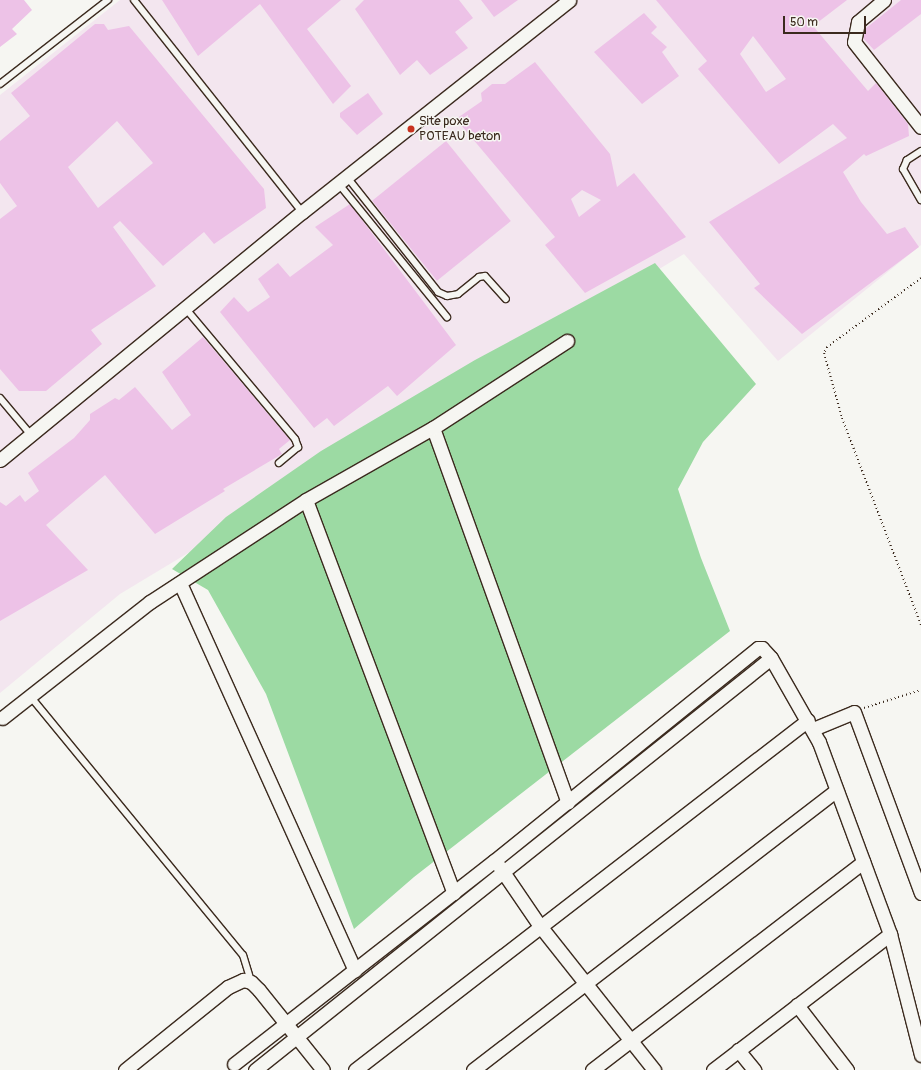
<!DOCTYPE html>
<style>
body{margin:0}
#map{position:relative;width:921px;height:1070px;overflow:hidden;background:#f6f6f2;font-family:Pangolin,sans-serif}
div>[style]{position:absolute}
.built>*{inset:0;background:#f3e6ef}
.green>*{inset:0;background:#9cdaa3}
.building>*{inset:0;background:#edc2e7;transform-origin:0 0}
.path>*{height:2px;margin-top:-1px;transform-origin:0;background:repeating-linear-gradient(90deg,#3b2a1e 0 1px,transparent 0 4px)}
.roads{filter:drop-shadow(1px 0 #3b2a1e) drop-shadow(-1px 0 #3b2a1e) drop-shadow(0 1px #3b2a1e) drop-shadow(0 -1px #3b2a1e)}
.lane>*{height:6px;margin:-3px;padding:0 3px;transform-origin:3px;border-radius:3px;background:#f6f6f2}
.street>*{height:13px;margin:-6.5px;padding:0 6.5px;transform-origin:6.5px;border-radius:6.5px;background:#f6f6f2}
.dots>*{width:11px;height:11px;translate:-50% -50%;box-sizing:border-box;border:2px solid #f6f6f2;border-radius:50%}
span{translate:-50% -50%;white-space:nowrap;text-align:center;line-height:1.15;-webkit-text-stroke:3px #f6f6f2;paint-order:stroke}
.poi-label{font-size:13px;color:#3b2a1e}
.left{translate:0 -50%;text-align:left}
.scale{position:absolute;left:783px;top:16px;width:83px;height:18px;box-sizing:border-box;border:2px solid #3b2a1e;border-top:0;padding-left:5px;font-size:12px;line-height:14px;white-space:nowrap;color:#3b2a1e;-webkit-text-stroke:3px #f6f6f2;paint-order:stroke}
</style>
<div id="map">
<div class="built">
<div style="clip-path:polygon(120px 0,921px 0,921px 245px,778px 361px,684px 254px,120px 594px,0 693px,0 95px)"></div>
</div>
<div class="green">
<div style="clip-path:polygon(655px 263px,756px 384px,703px 442px,678px 489px,701px 558px,730px 631px,414px 877px,354px 929px,266px 694px,208px 590px,172px 569px,226px 517px,321px 451px,475px 360px)"></div>
</div>
<div class="building">
<div style="clip-path:polygon(0 0,24px 0,32px 10px,12px 29px,17px 34px,0 47px)"></div>
<div style="clip-path:polygon(162px 0,341px 0,307px 29px,351px 86px,333px 104px,260px 4px,198px 56px)"></div>
<div style="clip-path:polygon(364px 0,459px 0,473px 18px,455px 32px,468px 48px,430px 75px,417px 60px,400px 75px,355px 9px)"></div>
<div style="clip-path:polygon(481px 0,518px 0,494px 17px)"></div>
<div style="clip-path:polygon(evenodd,656px 0,847px 0,813px 26px,868px 91px,876px 83px,908px 124px,909px 136px,866px 156px,864px 154px,843px 172px,861px 202px,887px 234px,905px 227px,919px 247px,802px 334px,754px 288px,760px 284px,709px 222px,847px 138px,833px 124px,779px 164px,698px 69px,707px 61px,656px 0,753px 36px,786px 79px,766px 92px,740px 54px,753px 36px)"></div>
<div style="clip-path:polygon(901px 0,921px 0,921px 14px,874px 50px,863px 38px,865px 29px)"></div>
<div style="clip-path:polygon(644px 13px,657px 27px,651px 33px,667px 47px,662px 52px,679px 76px,642px 104px,594px 52px)"></div>
<div style="clip-path:polygon(evenodd,95px 24px,104px 24px,108px 30px,129px 26px,264px 189px,266px 208px,214px 244px,204px 232px,163px 266px,120px 221px,113px 227px,156px 286px,91px 330px,102px 344px,46px 391px,19px 391px,0 369px,0 219px,17px 206px,0 183px,0 141px,30px 116px,11px 93px,95px 24px,117px 121px,153px 163px,98px 208px,68px 167px,117px 121px)"></div>
<div style="clip-path:polygon(evenodd,535px 62px,610px 154px,617px 187px,634px 173px,686px 237px,585px 293px,545px 245px,555px 237px,456px 119px,482px 101px,481px 93px,492px 84px,505px 84px,535px 62px,582px 190px,601px 200px,579px 217px,571px 199px,582px 190px)"></div>
<div style="clip-path:polygon(368px 93px,383px 114px,357px 135px,340px 117px,340px 113px)"></div>
<div style="left:446px;top:141px;width:103px;height:95px;rotate:51deg"></div>
<div style="clip-path:polygon(350px 204px,456px 345px,397px 396px,388px 386px,334px 426px,327px 418px,314px 428px,220px 312px,234px 297px,248px 312px,270px 297px,258px 279px,278px 263px,290px 277px,333px 245px,315px 227px)"></div>
<div style="clip-path:polygon(203px 337px,290px 440px,279px 449px,282px 454px,223px 489px,225px 491px,155px 534px,105px 475px,46px 525px,88px 570px,0 621px,0 502px,6px 506px,20px 495px,25px 502px,39px 491px,28px 473px,74px 438px,90px 420px,90px 414px,115px 398px,119px 400px,135px 387px,172px 430px,191px 415px,162px 372px)"></div>
</div>
<div class="path">
<div style="left:921px;top:278px;width:117px;rotate:143.7deg"></div>
<div style="left:827px;top:347px;width:7px;rotate:117deg"></div>
<div style="left:824px;top:353px;width:67px;rotate:74.5deg"></div>
<div style="left:842px;top:418px;width:222px;rotate:69.1deg"></div>
<div style="left:864px;top:708px;width:60px;rotate:-17.5deg"></div>
</div>
<div class="roads">
<div class="lane">
<div style="left:134px;top:0;width:270px;rotate:51.6deg"></div>
<div style="left:0;top:84px;width:137px;rotate:-37.9deg"></div>
<div style="left:921px;top:151px;width:17px;rotate:147deg"></div>
<div style="left:907px;top:160px;width:10px;rotate:114deg"></div>
<div style="left:903px;top:169px;width:36px;rotate:60deg"></div>
<div style="left:347px;top:177px;width:147px;rotate:51.6deg"></div>
<div style="left:438px;top:292px;width:10px;rotate:24deg"></div>
<div style="left:447px;top:296px;width:11px;rotate:-10deg"></div>
<div style="left:458px;top:294px;width:27px;rotate:-39deg"></div>
<div style="left:479px;top:277px;width:6px;rotate:-9deg"></div>
<div style="left:485px;top:276px;width:31px;rotate:48deg"></div>
<div style="left:338px;top:183px;width:173px;rotate:50.9deg"></div>
<div style="left:186px;top:309px;width:170px;rotate:50deg"></div>
<div style="left:295px;top:439px;width:9px;rotate:69deg"></div>
<div style="left:298px;top:447px;width:25px;rotate:140deg"></div>
<div style="left:0;top:398px;width:48px;rotate:50deg"></div>
<div style="left:30px;top:696px;width:335px;rotate:50.6deg"></div>
<div style="left:243px;top:955px;width:27px;rotate:73deg"></div>
</div>
<div class="street">
<div style="left:884px;top:0;width:34px;rotate:140deg"></div>
<div style="left:858px;top:22px;width:20px;rotate:101deg"></div>
<div style="left:854px;top:42px;width:108px;rotate:51.8deg"></div>
<div style="left:433px;top:428px;width:398px;rotate:70.2deg"></div>
<div style="left:0;top:460px;width:391px;rotate:-39.4deg"></div>
<div style="left:302px;top:212px;width:341px;rotate:-38.4deg"></div>
<div style="left:306px;top:500px;width:420px;rotate:69.4deg"></div>
<div style="left:180px;top:583px;width:425px;rotate:65.7deg"></div>
<div style="left:2px;top:718px;width:188px;rotate:-38.1deg"></div>
<div style="left:150px;top:602px;width:186px;rotate:-33.2deg"></div>
<div style="left:306px;top:500px;width:146px;rotate:-29.6deg"></div>
<div style="left:433px;top:428px;width:160px;rotate:-33deg"></div>
<div style="left:813px;top:729px;width:44px;rotate:-22.5deg"></div>
<div style="left:854px;top:712px;width:193px;rotate:69.7deg"></div>
<div style="left:499px;top:866px;width:73px;rotate:55.7deg"></div>
<div style="left:540px;top:926px;width:184px;rotate:51.6deg"></div>
<div style="left:797px;top:1005px;width:82px;rotate:52.4deg"></div>
<div style="left:738px;top:1050px;width:26px;rotate:51deg"></div>
<div style="left:234px;top:1064px;width:330px;rotate:-38deg"></div>
<div style="left:494px;top:861px;width:339px;rotate:-38.9deg"></div>
<div style="left:758px;top:648px;width:4px"></div>
<div style="left:762px;top:648px;width:13px;rotate:48deg"></div>
<div style="left:771px;top:658px;width:97px;rotate:60.3deg"></div>
<div style="left:819px;top:742px;width:205px;rotate:69.7deg"></div>
<div style="left:890px;top:934px;width:125px;rotate:75.6deg"></div>
<div style="left:125px;top:1070px;width:132px;rotate:-38.9deg"></div>
<div style="left:228px;top:987px;width:17px;rotate:-25deg"></div>
<div style="left:243px;top:980px;width:8px;rotate:14deg"></div>
<div style="left:251px;top:982px;width:11px;rotate:45deg"></div>
<div style="left:259px;top:990px;width:102px;rotate:51.3deg"></div>
<div style="left:255px;top:1070px;width:660px;rotate:-38.61deg"></div>
<div style="left:355px;top:1070px;width:572px;rotate:-37.69deg"></div>
<div style="left:473px;top:1070px;width:458px;rotate:-37.6deg"></div>
<div style="left:592px;top:1070px;width:342px;rotate:-37.5deg"></div>
<div style="left:713px;top:1070px;width:223px;rotate:-37.5deg"></div>
</div>
</div>
<div class="dots">
<div style="left:411px;top:129px;background:#c8321e"></div>
</div>
<div class="poi-label">
<span class="left" style="left:419px;top:129px">Site poxe<br>POTEAU beton</span>
</div>
<div class="scale">50 m</div>
</div>
